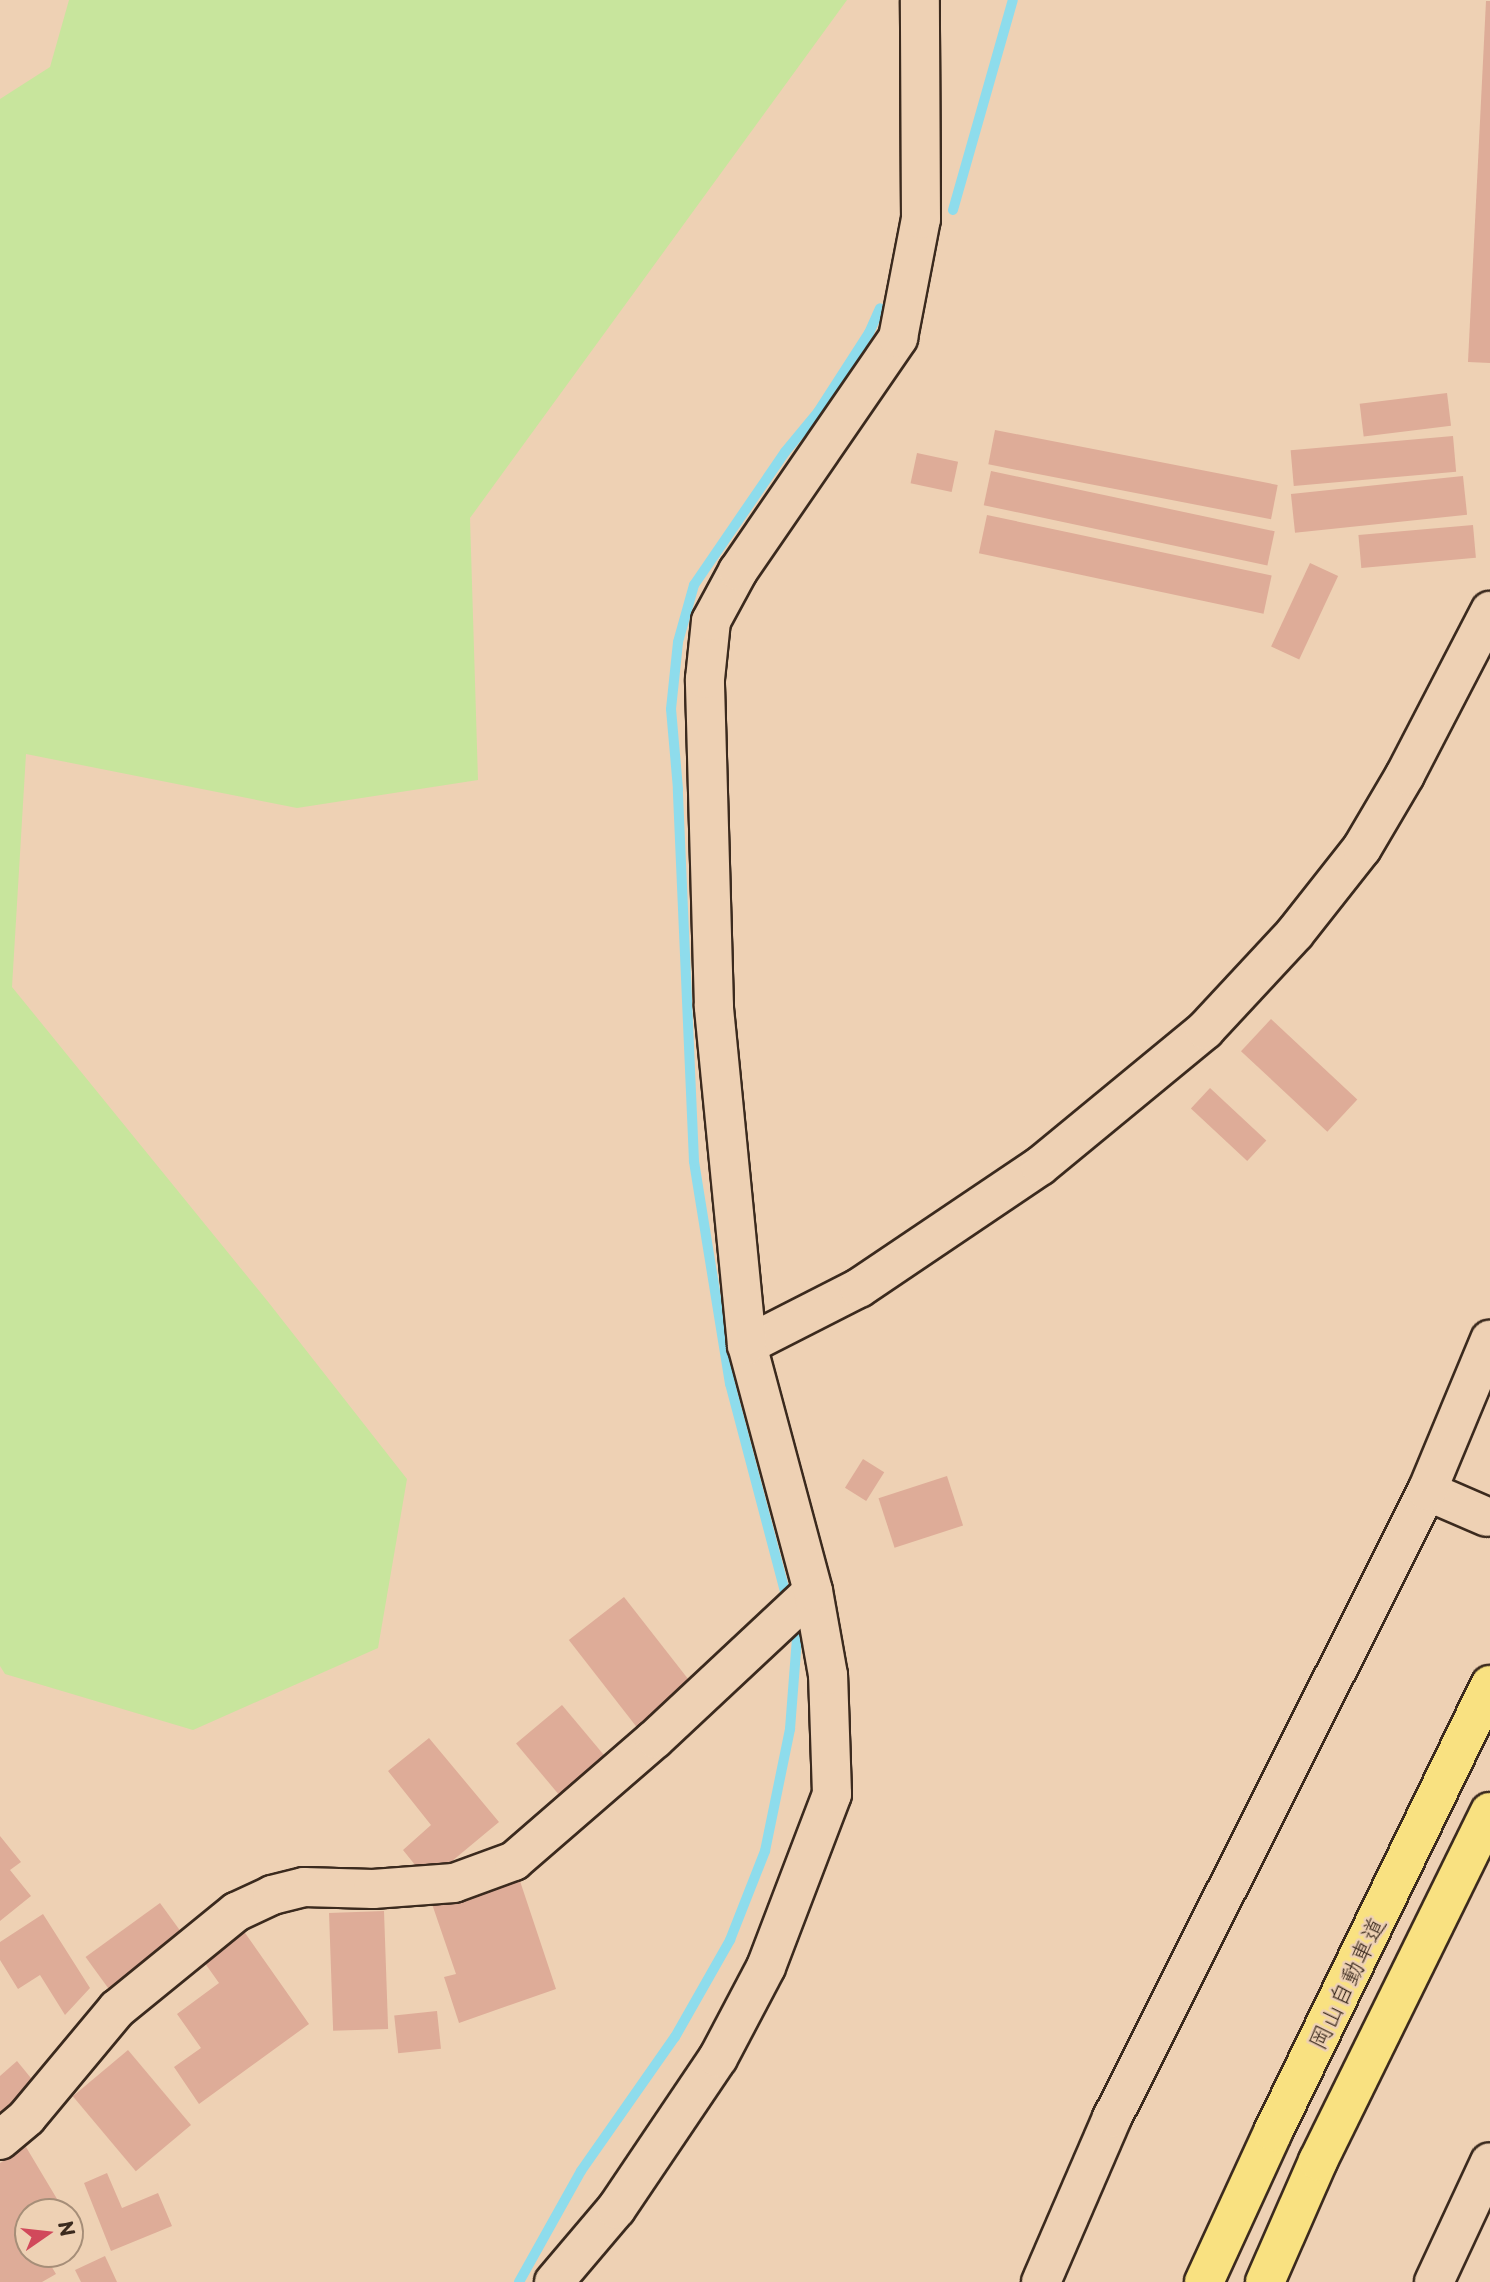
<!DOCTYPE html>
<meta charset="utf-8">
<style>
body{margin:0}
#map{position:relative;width:1490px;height:2282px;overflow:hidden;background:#eed1b4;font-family:"Playpen Sans","Klee One",sans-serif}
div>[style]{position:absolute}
.green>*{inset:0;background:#c8e59d}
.stream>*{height:10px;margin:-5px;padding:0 5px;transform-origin:5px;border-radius:5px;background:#8edcec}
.building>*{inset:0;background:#deac98;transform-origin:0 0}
.roads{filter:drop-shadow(2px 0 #3b2a1e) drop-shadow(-2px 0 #3b2a1e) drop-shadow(0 2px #3b2a1e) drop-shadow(0 -2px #3b2a1e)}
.minor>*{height:38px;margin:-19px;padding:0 19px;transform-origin:19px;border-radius:19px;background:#eed1b4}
.motorway>*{height:38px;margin:-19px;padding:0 19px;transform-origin:19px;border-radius:19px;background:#f9e181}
span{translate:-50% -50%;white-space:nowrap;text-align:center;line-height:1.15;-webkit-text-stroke:5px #eed1b4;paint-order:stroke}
.street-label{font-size:24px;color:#3b2a1e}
.north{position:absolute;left:14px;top:2198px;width:70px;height:70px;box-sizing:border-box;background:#eed1b4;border:2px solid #a68e78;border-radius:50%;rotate:76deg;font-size:19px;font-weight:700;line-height:28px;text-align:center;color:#3b2a1e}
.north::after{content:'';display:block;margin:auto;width:24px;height:32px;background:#d1495b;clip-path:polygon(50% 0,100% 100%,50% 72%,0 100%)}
</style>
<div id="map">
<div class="green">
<div style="clip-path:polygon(69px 0,847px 0,470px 518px,478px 780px,297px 808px,26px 754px,12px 987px,269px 1303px,407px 1479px,378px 1648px,193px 1730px,5px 1674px,0 1666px,0 99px,50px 67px)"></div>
</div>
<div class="stream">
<div style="left:953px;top:210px;width:218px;rotate:-74.1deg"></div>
<div style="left:788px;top:1603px;width:227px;rotate:-104.8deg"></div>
<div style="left:730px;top:1384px;width:226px;rotate:-99.2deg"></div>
<div style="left:694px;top:1161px;width:372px;rotate:-92.5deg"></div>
<div style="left:678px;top:789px;width:80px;rotate:-95deg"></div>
<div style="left:671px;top:709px;width:67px;rotate:-84deg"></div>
<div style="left:678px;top:642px;width:59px;rotate:-74.3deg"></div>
<div style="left:694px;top:585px;width:161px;rotate:-55.6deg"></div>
<div style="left:785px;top:452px;width:52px;rotate:-50.5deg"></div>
<div style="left:818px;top:412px;width:94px;rotate:-57.2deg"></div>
<div style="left:869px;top:333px;width:27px;rotate:-66deg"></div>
<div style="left:519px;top:2282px;width:127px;rotate:-60.8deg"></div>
<div style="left:581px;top:2171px;width:164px;rotate:-55deg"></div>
<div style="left:675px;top:2037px;width:112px;rotate:-60.4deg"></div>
<div style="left:730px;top:1940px;width:96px;rotate:-68.5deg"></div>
<div style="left:765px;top:1851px;width:125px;rotate:-78.4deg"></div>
<div style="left:790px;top:1729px;width:90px;rotate:-85.6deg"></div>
<div style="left:797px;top:1639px;width:17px;rotate:-103deg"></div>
</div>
<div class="building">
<div style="clip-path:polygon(1486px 1px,1490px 1px,1490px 363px,1468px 362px)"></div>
<div style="left:1447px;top:393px;width:33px;height:88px;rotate:83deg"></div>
<div style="left:995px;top:430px;width:288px;height:35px;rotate:11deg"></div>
<div style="left:1453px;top:436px;width:36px;height:163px;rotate:85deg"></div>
<div style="left:917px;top:453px;width:42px;height:31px;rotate:12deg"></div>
<div style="left:991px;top:471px;width:290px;height:35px;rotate:12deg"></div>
<div style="left:1463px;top:476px;width:39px;height:173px;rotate:84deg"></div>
<div style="left:987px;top:515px;width:291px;height:39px;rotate:12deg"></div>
<div style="left:1473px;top:525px;width:33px;height:115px;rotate:85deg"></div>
<div style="left:1310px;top:563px;width:31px;height:92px;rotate:25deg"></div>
<div style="left:1271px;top:1019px;width:118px;height:44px;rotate:43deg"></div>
<div style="left:1210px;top:1088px;width:77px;height:28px;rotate:43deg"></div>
<div style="left:863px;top:1459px;width:25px;height:34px;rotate:32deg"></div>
<div style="left:947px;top:1476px;width:52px;height:72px;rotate:72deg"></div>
<div style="left:624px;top:1597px;width:113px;height:70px;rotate:52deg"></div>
<div style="left:562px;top:1705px;width:73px;height:60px;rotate:50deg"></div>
<div style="clip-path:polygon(429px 1738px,499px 1822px,428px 1881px,403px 1850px,431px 1825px,388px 1771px)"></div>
<div style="clip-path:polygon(0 1836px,21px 1862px,10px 1870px,31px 1896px,0 1921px)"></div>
<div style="clip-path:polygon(518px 1875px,556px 1989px,459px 2023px,444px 1977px,456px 1974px,432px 1904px)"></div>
<div style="left:160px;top:1903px;width:43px;height:92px;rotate:54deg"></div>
<div style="left:384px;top:1911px;width:118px;height:55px;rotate:88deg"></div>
<div style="clip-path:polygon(43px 1914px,90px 1988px,65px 2015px,40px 1975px,18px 1989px,0 1960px,0 1942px)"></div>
<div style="clip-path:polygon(238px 1923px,309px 2024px,199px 2104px,174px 2067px,201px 2048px,177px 2014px,219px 1983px,197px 1952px)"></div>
<div style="left:437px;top:2011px;width:38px;height:43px;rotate:84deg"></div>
<div style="left:128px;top:2050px;width:98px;height:72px;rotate:50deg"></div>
<div style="clip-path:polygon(17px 2061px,35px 2083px,0 2112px,0 2076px)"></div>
<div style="clip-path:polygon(26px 2147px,63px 2209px,58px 2212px,28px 2212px,28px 2254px,44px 2254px,56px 2274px,42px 2282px,0 2282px,0 2163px)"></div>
<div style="clip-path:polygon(107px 2173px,122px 2208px,158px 2193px,172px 2226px,111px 2251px,84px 2183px)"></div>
<div style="clip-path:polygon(105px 2256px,117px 2282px,81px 2282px,75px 2270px)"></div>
</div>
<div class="roads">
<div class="minor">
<div style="left:747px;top:1345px;width:126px;rotate:-27deg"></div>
<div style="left:859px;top:1288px;width:218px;rotate:-34deg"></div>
<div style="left:1040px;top:1166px;width:214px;rotate:-39.5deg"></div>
<div style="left:1205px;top:1030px;width:132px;rotate:-47.1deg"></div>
<div style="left:1295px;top:933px;width:108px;rotate:-51.8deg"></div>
<div style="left:1362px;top:848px;width:85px;rotate:-59.5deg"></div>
<div style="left:1405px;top:775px;width:185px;rotate:-62.6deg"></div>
<div style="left:1427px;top:1491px;width:65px;rotate:23.4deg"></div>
<div style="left:0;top:2140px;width:35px;rotate:-40deg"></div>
<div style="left:27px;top:2117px;width:141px;rotate:-50.2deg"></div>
<div style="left:117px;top:2009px;width:154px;rotate:-39.2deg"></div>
<div style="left:236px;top:1912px;width:40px;rotate:-25deg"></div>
<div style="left:272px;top:1895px;width:33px;rotate:-14deg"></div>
<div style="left:304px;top:1887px;width:69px;rotate:1.7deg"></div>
<div style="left:373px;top:1889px;width:81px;rotate:-4.2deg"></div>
<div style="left:454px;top:1883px;width:64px;rotate:-20.1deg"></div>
<div style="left:514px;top:1861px;width:186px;rotate:-40.9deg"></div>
<div style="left:655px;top:1739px;width:216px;rotate:-43.1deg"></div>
<div style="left:554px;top:2282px;width:96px;rotate:-49.7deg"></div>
<div style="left:616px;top:2209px;width:182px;rotate:-56deg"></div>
<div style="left:718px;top:2058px;width:103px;rotate:-62.2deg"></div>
<div style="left:766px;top:1967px;width:185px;rotate:-69.1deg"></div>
<div style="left:832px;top:1794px;width:119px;rotate:-91.9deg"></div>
<div style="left:828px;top:1675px;width:85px;rotate:-100.1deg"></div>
<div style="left:813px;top:1591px;width:255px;rotate:-105deg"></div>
<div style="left:747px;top:1345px;width:340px;rotate:-95.6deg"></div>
<div style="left:714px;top:1007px;width:328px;rotate:-91.6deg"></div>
<div style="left:705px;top:679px;width:58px;rotate:-84.1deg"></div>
<div style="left:711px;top:621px;width:57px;rotate:-61.6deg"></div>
<div style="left:738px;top:571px;width:283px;rotate:-55.5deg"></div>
<div style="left:898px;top:338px;width:121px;rotate:-79.1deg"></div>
<div style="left:921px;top:219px;width:219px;rotate:-90.3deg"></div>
<div style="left:1041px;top:2282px;width:179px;rotate:-66.6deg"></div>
<div style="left:1112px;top:2118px;width:702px;rotate:-63.33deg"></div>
<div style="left:1427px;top:1491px;width:164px;rotate:-67.4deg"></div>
<div style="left:1434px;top:2282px;width:132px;rotate:-65deg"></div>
</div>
<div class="motorway">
<div style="left:1204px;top:2282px;width:165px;rotate:-65.3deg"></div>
<div style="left:1273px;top:2132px;width:497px;rotate:-64.1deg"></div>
<div style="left:1265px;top:2282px;width:132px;rotate:-66.3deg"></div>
<div style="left:1318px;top:2161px;width:389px;rotate:-63.8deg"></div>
</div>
</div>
<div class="street-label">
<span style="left:1346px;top:1983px;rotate:-64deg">岡山自動車道</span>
</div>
<div class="north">N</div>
</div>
